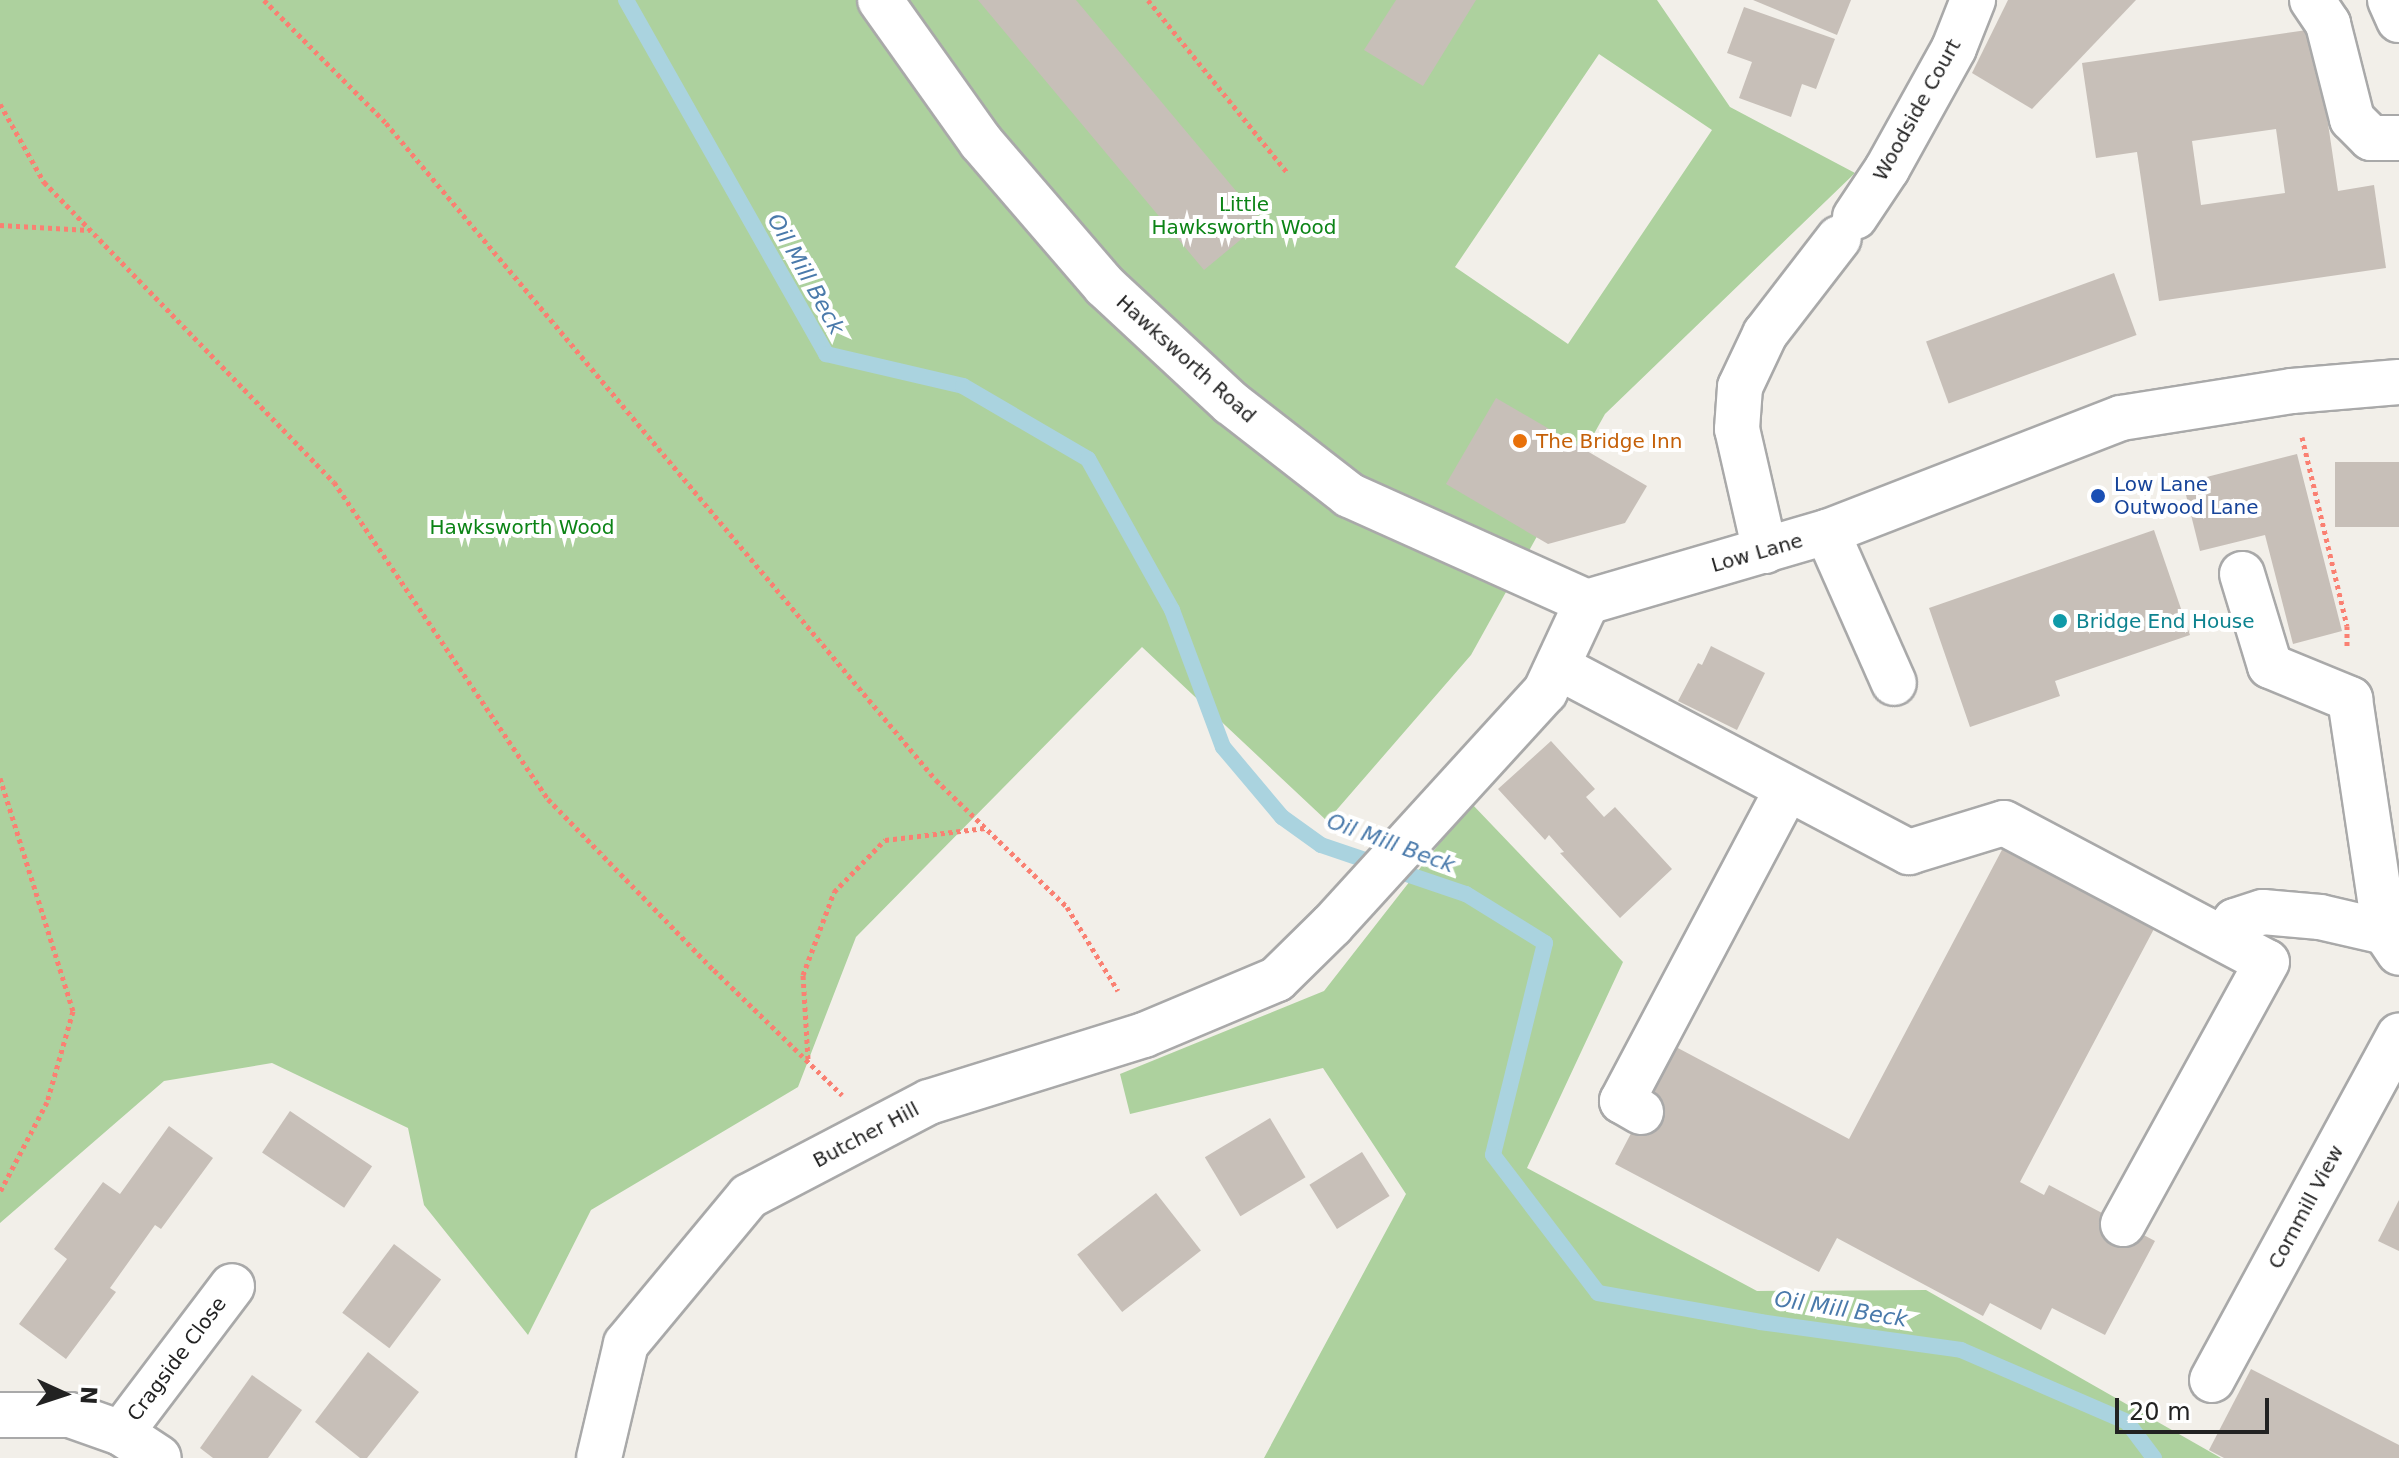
<!DOCTYPE html>
<style>
body{margin:0}
#map{position:relative;width:2399px;height:1458px;overflow:hidden;background:#f2efe9;font-family:"DejaVu Sans",sans-serif}
div>[style]{position:absolute}
.forest>*{inset:0;background:#add19e}
.stream>*{height:16px;margin:-8px;padding:0 8px;transform-origin:8px;border-radius:8px;background:#aad3df}
.building>*{inset:0;background:#c7bfb8;transform-origin:0 0}
.path>*{height:5px;margin-top:-2.5px;transform-origin:0;background:repeating-linear-gradient(90deg,#fa8072 0 4px,transparent 0 8px)}
.roads{filter:drop-shadow(2px 0 #a9a9a9) drop-shadow(-2px 0 #a9a9a9) drop-shadow(0 2px #a9a9a9) drop-shadow(0 -2px #a9a9a9)}
.minor>*{height:44px;margin:-22px;padding:0 22px;transform-origin:22px;border-radius:22px;background:#fff}
.dots>*{width:22px;height:22px;translate:-50% -50%;box-sizing:border-box;border:4px solid #fff;border-radius:50%}
span{translate:-50% -50%;white-space:nowrap;text-align:center;line-height:1.15;-webkit-text-stroke:8px #fff;paint-order:stroke}
.street-label{font-size:20px;color:#222}
.park-label{font-size:20px;color:#0c8416}
.food-label{font-size:20px;color:#c56008}
.left{translate:0 -50%;text-align:left}
.transit-label{font-size:20px;color:#164399}
.culture-label{font-size:20px;color:#0d838f}
.water-label{font-size:22px;color:#4a7aab;font-style:italic}
.north{position:absolute;left:24px;top:1354px;width:80px;height:80px;-webkit-text-stroke:6px #fff;paint-order:stroke;rotate:93deg;font-size:22px;font-weight:700;line-height:32px;text-align:center;color:#222}
.north::after{content:'';display:block;margin:auto;width:28px;height:36px;background:#222;clip-path:polygon(50% 0,100% 100%,50% 72%,0 100%)}
.scale{position:absolute;left:2115px;top:1398px;width:154px;height:36px;box-sizing:border-box;border:4px solid #222;border-top:0;padding-left:10px;font-size:24px;line-height:28px;white-space:nowrap;color:#222;-webkit-text-stroke:6px #fff;paint-order:stroke}
</style>
<div id="map">
<div class="forest">
<div style="clip-path:polygon(evenodd,0 0,1657px 0,1730px 107px,1855px 173px,1605px 414px,1471px 655px,1327px 821px,1142px 647px,856px 937px,798px 1087px,591px 1210px,528px 1335px,424px 1205px,408px 1128px,272px 1063px,164px 1081px,0 1223px,0 0,1599px 54px,1712px 130px,1568px 344px,1455px 267px,1599px 54px)"></div>
<div style="clip-path:polygon(1471px 803px,1623px 962px,1527px 1168px,1757px 1291px,1926px 1290px,2221px 1458px,1264px 1458px,1406px 1194px,1323px 1068px,1130px 1114px,1120px 1074px,1324px 991px)"></div>
</div>
<div class="stream">
<div style="left:626px;top:0;width:407px;rotate:60.5deg"></div>
<div style="left:826px;top:354px;width:141px;rotate:13.1deg"></div>
<div style="left:963px;top:386px;width:145px;rotate:30.3deg"></div>
<div style="left:1088px;top:459px;width:173px;rotate:60.9deg"></div>
<div style="left:1172px;top:610px;width:146px;rotate:69.6deg"></div>
<div style="left:1223px;top:747px;width:92px;rotate:49.9deg"></div>
<div style="left:1282px;top:817px;width:48px;rotate:35.7deg"></div>
<div style="left:1321px;top:845px;width:153px;rotate:18.7deg"></div>
<div style="left:1466px;top:894px;width:93px;rotate:31.8deg"></div>
<div style="left:1545px;top:943px;width:218px;rotate:103.8deg"></div>
<div style="left:1493px;top:1155px;width:173px;rotate:52.7deg"></div>
<div style="left:1598px;top:1293px;width:165px;rotate:10.1deg"></div>
<div style="left:1760px;top:1322px;width:203px;rotate:7.9deg"></div>
<div style="left:1961px;top:1350px;width:181px;rotate:23.4deg"></div>
<div style="left:2127px;top:1422px;width:45px;rotate:53.1deg"></div>
</div>
<div class="building">
<div style="clip-path:polygon(978px 0,1076px 0,1262px 222px,1204px 270px)"></div>
<div style="clip-path:polygon(1396px 0,1476px 0,1423px 86px,1364px 50px)"></div>
<div style="clip-path:polygon(1753px 0,1851px 0,1837px 35px)"></div>
<div style="clip-path:polygon(2008px 0,2136px 0,2032px 109px,1972px 73px)"></div>
<div style="clip-path:polygon(1744px 7px,1835px 39px,1816px 89px,1802px 84px,1791px 117px,1739px 98px,1752px 62px,1727px 53px)"></div>
<div style="clip-path:polygon(evenodd,2314px 29px,2338px 191px,2374px 185px,2386px 268px,2159px 301px,2137px 152px,2096px 158px,2082px 63px,2314px 29px,2276px 129px,2285px 193px,2201px 205px,2192px 141px,2276px 129px)"></div>
<div style="left:2114px;top:273px;width:66px;height:200px;rotate:70deg"></div>
<div style="clip-path:polygon(1496px 398px,1647px 486px,1625px 523px,1548px 544px,1446px 484px)"></div>
<div style="clip-path:polygon(2297px 454px,2342px 631px,2293px 644px,2265px 535px,2200px 551px,2183px 483px)"></div>
<div style="left:2399px;top:462px;width:65px;height:64px;rotate:90deg"></div>
<div style="clip-path:polygon(2154px 530px,2190px 635px,2055px 681px,2060px 696px,1970px 727px,1929px 608px)"></div>
<div style="clip-path:polygon(1711px 646px,1765px 673px,1737px 730px,1678px 701px,1698px 663px,1702px 665px)"></div>
<div style="clip-path:polygon(1551px 741px,1595px 789px,1586px 797px,1604px 817px,1615px 807px,1672px 869px,1620px 918px,1560px 853px,1564px 852px,1549px 835px,1545px 840px,1498px 789px)"></div>
<div style="clip-path:polygon(2004px 846px,2155px 927px,2020px 1182px,2044px 1195px,2049px 1185px,2155px 1241px,2105px 1335px,2052px 1308px,2041px 1330px,1990px 1303px,1983px 1316px,1837px 1238px,1819px 1272px,1615px 1164px,1676px 1047px,1849px 1139px)"></div>
<div style="left:290px;top:1111px;width:99px;height:50px;rotate:34deg"></div>
<div style="left:1270px;top:1118px;width:69px;height:76px;rotate:59deg"></div>
<div style="clip-path:polygon(169px 1126px,213px 1158px,161px 1229px,155px 1225px,110px 1288px,116px 1292px,66px 1359px,19px 1324px,67px 1259px,54px 1249px,103px 1182px,120px 1194px)"></div>
<div style="left:1362px;top:1152px;width:52px;height:62px;rotate:58deg"></div>
<div style="left:1156px;top:1193px;width:73px;height:100px;rotate:52deg"></div>
<div style="clip-path:polygon(2399px 1200px,2399px 1251px,2378px 1241px)"></div>
<div style="left:394px;top:1244px;width:59px;height:86px;rotate:37deg"></div>
<div style="clip-path:polygon(368px 1352px,419px 1392px,367px 1458px,360px 1458px,315px 1422px)"></div>
<div style="clip-path:polygon(2251px 1369px,2399px 1445px,2399px 1458px,2224px 1458px,2209px 1450px)"></div>
<div style="clip-path:polygon(252px 1375px,302px 1410px,268px 1458px,213px 1458px,200px 1448px)"></div>
</div>
<div class="path">
<div style="left:264px;top:0;width:173px;rotate:45.2deg"></div>
<div style="left:386px;top:123px;width:857px;rotate:50.07deg"></div>
<div style="left:936px;top:780px;width:182px;rotate:44.1deg"></div>
<div style="left:1067px;top:907px;width:98px;rotate:58.7deg"></div>
<div style="left:1148px;top:0;width:221px;rotate:51.1deg"></div>
<div style="left:0;top:104px;width:90px;rotate:60.6deg"></div>
<div style="left:44px;top:182px;width:417px;rotate:46deg"></div>
<div style="left:334px;top:482px;width:382px;rotate:56deg"></div>
<div style="left:548px;top:799px;width:238px;rotate:45.9deg"></div>
<div style="left:714px;top:970px;width:179px;rotate:44.3deg"></div>
<div style="left:0;top:225px;width:89px;rotate:3.2deg"></div>
<div style="left:2302px;top:437px;width:194px;rotate:76.6deg"></div>
<div style="left:2347px;top:626px;width:20px;rotate:90deg"></div>
<div style="left:0;top:778px;width:244px;rotate:72.6deg"></div>
<div style="left:73px;top:1011px;width:95px;rotate:105.9deg"></div>
<div style="left:47px;top:1102px;width:102px;rotate:117.6deg"></div>
<div style="left:808px;top:1059px;width:84px;rotate:-93.4deg"></div>
<div style="left:803px;top:975px;width:89px;rotate:-69.5deg"></div>
<div style="left:834px;top:892px;width:73px;rotate:-45.6deg"></div>
<div style="left:885px;top:840px;width:101px;rotate:-6.8deg"></div>
</div>
<div class="roads">
<div class="minor">
<div style="left:880px;top:0;width:174px;rotate:54.6deg"></div>
<div style="left:981px;top:142px;width:190px;rotate:49.3deg"></div>
<div style="left:1105px;top:286px;width:172px;rotate:42.9deg"></div>
<div style="left:1231px;top:403px;width:150px;rotate:37.9deg"></div>
<div style="left:1349px;top:495px;width:261px;rotate:24.2deg"></div>
<div style="left:2312px;top:0;width:29px;rotate:56deg"></div>
<div style="left:2328px;top:24px;width:98px;rotate:75.8deg"></div>
<div style="left:2352px;top:119px;width:27px;rotate:45deg"></div>
<div style="left:2371px;top:138px;width:28px"></div>
<div style="left:2390px;top:0;width:22px;rotate:66deg"></div>
<div style="left:1855px;top:217px;width:58px;rotate:-56.3deg"></div>
<div style="left:1887px;top:169px;width:138px;rotate:-61deg"></div>
<div style="left:1954px;top:48px;width:52px;rotate:-68.4deg"></div>
<div style="left:1827px;top:532px;width:165px;rotate:66.1deg"></div>
<div style="left:1765px;top:551px;width:125px;rotate:-102.9deg"></div>
<div style="left:1737px;top:429px;width:42px;rotate:-85.9deg"></div>
<div style="left:1740px;top:387px;width:59px;rotate:-64.7deg"></div>
<div style="left:1765px;top:334px;width:121px;rotate:-52.4deg"></div>
<div style="left:2242px;top:574px;width:96px;rotate:73.1deg"></div>
<div style="left:2270px;top:666px;width:87px;rotate:22.4deg"></div>
<div style="left:2350px;top:699px;width:236px;rotate:81.5deg"></div>
<div style="left:2385px;top:932px;width:25px;rotate:56deg"></div>
<div style="left:1558px;top:667px;width:397px;rotate:27.8deg"></div>
<div style="left:1909px;top:852px;width:99px;rotate:-17deg"></div>
<div style="left:2004px;top:823px;width:297px;rotate:27.9deg"></div>
<div style="left:2267px;top:962px;width:299px;rotate:118.8deg"></div>
<div style="left:2223px;top:938px;width:21px;rotate:-55deg"></div>
<div style="left:2235px;top:921px;width:29px;rotate:-18deg"></div>
<div style="left:2263px;top:912px;width:57px;rotate:5deg"></div>
<div style="left:2320px;top:917px;width:67px;rotate:13deg"></div>
<div style="left:1641px;top:1112px;width:22px;rotate:-150deg"></div>
<div style="left:1622px;top:1101px;width:353px;rotate:-62.1deg"></div>
<div style="left:2212px;top:1380px;width:392px;rotate:-61.5deg"></div>
<div style="left:0;top:1415px;width:70px"></div>
<div style="left:70px;top:1415px;width:54px;rotate:19.4deg"></div>
<div style="left:121px;top:1433px;width:45px;rotate:33.3deg"></div>
<div style="left:121px;top:1433px;width:184px;rotate:-52.9deg"></div>
<div style="left:599px;top:1458px;width:117px;rotate:-76.7deg"></div>
<div style="left:626px;top:1344px;width:192px;rotate:-50.3deg"></div>
<div style="left:749px;top:1196px;width:203px;rotate:-27.6deg"></div>
<div style="left:929px;top:1102px;width:225px;rotate:-17.3deg"></div>
<div style="left:1144px;top:1035px;width:144px;rotate:-22.8deg"></div>
<div style="left:1277px;top:979px;width:77px;rotate:-44.5deg"></div>
<div style="left:1332px;top:925px;width:316px;rotate:-47.6deg"></div>
<div style="left:1545px;top:692px;width:99px;rotate:-65deg"></div>
<div style="left:1587px;top:602px;width:250px;rotate:-16.3deg"></div>
<div style="left:1827px;top:532px;width:315px;rotate:-21.2deg"></div>
<div style="left:2121px;top:418px;width:173px;rotate:-9deg"></div>
<div style="left:2292px;top:391px;width:107px;rotate:-4.8deg"></div>
</div>
</div>
<div class="dots">
<div style="left:1520px;top:441px;background:#e8710a"></div>
<div style="left:2098px;top:496px;background:#1a4fb4"></div>
<div style="left:2060px;top:621px;background:#0f9aa8"></div>
</div>
<div class="street-label">
<span style="left:1917px;top:110px;rotate:-61deg">Woodside Court</span>
<span style="left:1186px;top:359px;rotate:42deg">Hawksworth Road</span>
<span style="left:1757px;top:553px;rotate:-16deg">Low Lane</span>
<span style="left:866px;top:1135px;rotate:-28deg">Butcher Hill</span>
<span style="left:2306px;top:1207px;rotate:-62deg">Cornmill View</span>
<span style="left:177px;top:1359px;rotate:-53deg">Cragside Close</span>
</div>
<div class="park-label">
<span style="left:1244px;top:216px">Little<br>Hawksworth Wood</span>
<span style="left:522px;top:527px">Hawksworth Wood</span>
</div>
<div class="food-label">
<span class="left" style="left:1536px;top:441px">The Bridge Inn</span>
</div>
<div class="transit-label">
<span class="left" style="left:2114px;top:496px">Low Lane<br>Outwood Lane</span>
</div>
<div class="culture-label">
<span class="left" style="left:2076px;top:621px">Bridge End House</span>
</div>
<div class="water-label">
<span style="left:806px;top:274px;rotate:61deg">Oil Mill Beck</span>
<span style="left:1391px;top:843px;rotate:20deg">Oil Mill Beck</span>
<span style="left:1841px;top:1309px;rotate:9deg">Oil Mill Beck</span>
</div>
<div class="north">N</div>
<div class="scale">20 m</div>
</div>
